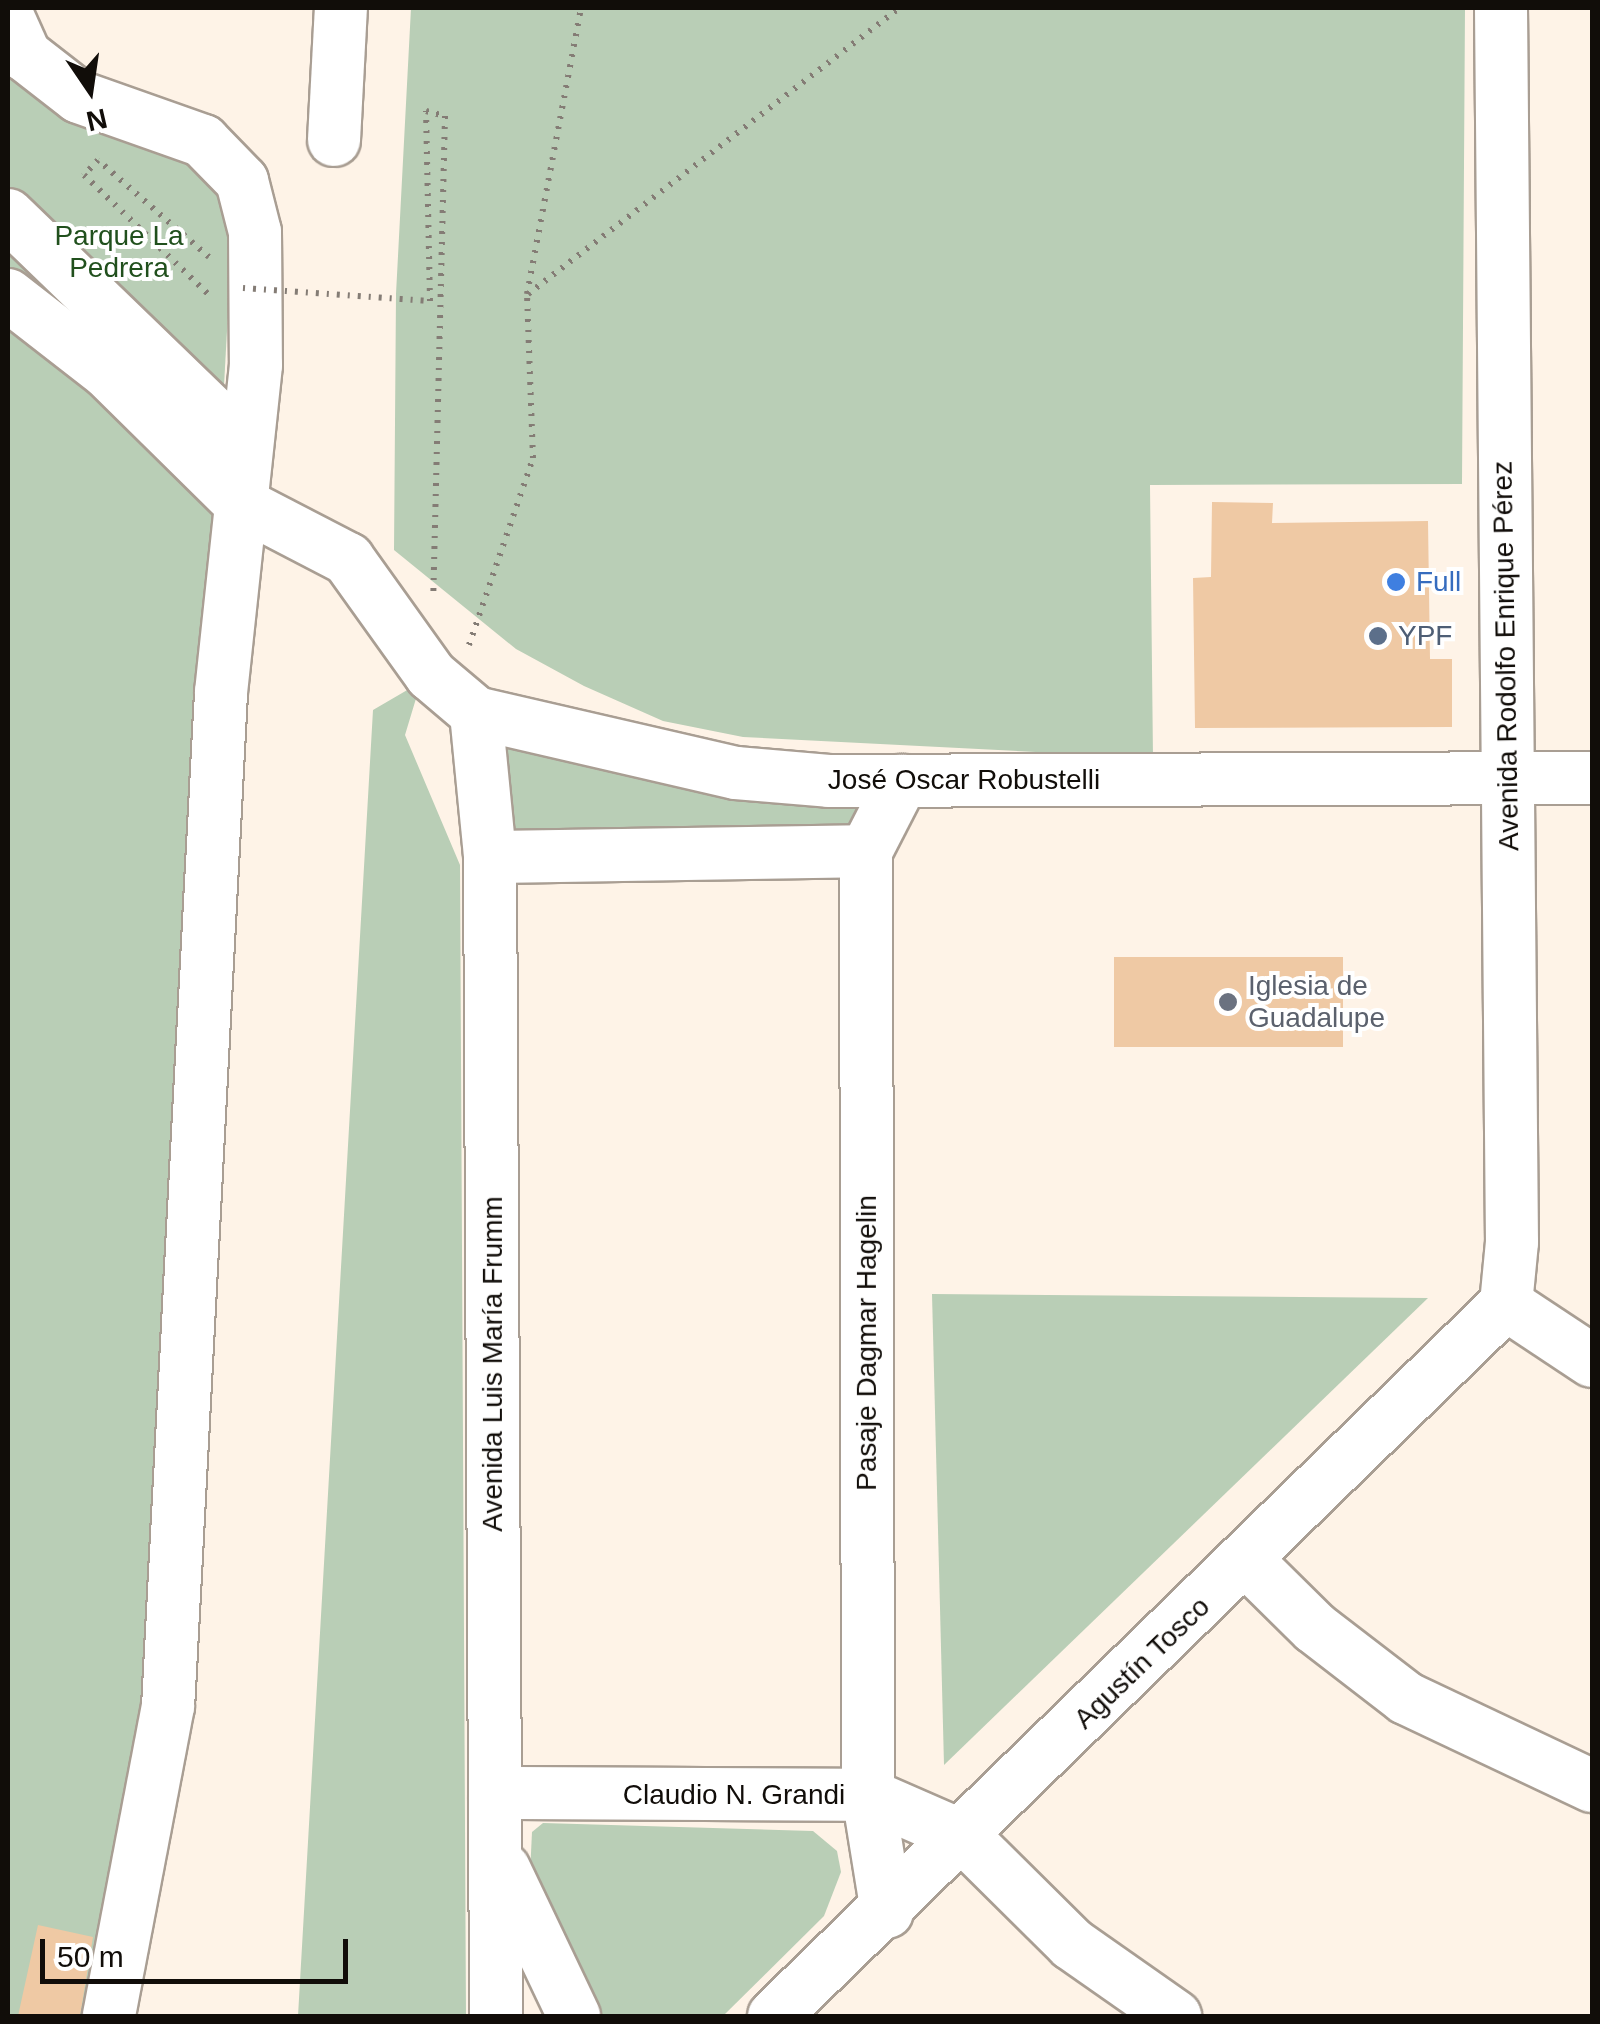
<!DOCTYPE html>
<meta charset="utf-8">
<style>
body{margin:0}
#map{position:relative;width:1600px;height:2024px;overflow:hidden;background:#fef3e7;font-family:Helvetica,sans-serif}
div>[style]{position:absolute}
.green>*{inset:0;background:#b9ceb6}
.building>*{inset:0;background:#efc9a4;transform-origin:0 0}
.path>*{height:6px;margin-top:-3px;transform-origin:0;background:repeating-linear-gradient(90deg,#847c75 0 2.5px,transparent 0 10.5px)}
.roads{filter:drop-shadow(2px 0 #a99e93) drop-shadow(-2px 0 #a99e93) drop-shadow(0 2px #a99e93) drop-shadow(0 -2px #a99e93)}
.minor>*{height:52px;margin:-26px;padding:0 26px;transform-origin:26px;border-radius:26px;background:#fff}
.path-bridge>*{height:6px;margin-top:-3px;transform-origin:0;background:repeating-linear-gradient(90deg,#847c75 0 2.5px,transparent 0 10.5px)}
.dots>*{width:28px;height:28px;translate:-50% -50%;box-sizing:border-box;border:5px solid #fff;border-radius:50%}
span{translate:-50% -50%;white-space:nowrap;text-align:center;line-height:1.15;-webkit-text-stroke:8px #fff;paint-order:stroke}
.park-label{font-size:28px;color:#21501d}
.shop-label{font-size:28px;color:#366cbe}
.left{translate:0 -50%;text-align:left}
.service-label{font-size:28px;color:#4e5e75}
.street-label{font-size:28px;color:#110d09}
.worship-label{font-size:28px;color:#5b616d}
.frame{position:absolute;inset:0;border:10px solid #110d09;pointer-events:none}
.north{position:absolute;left:40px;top:40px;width:100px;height:100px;-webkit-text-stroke:8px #fff;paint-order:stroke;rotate:167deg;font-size:28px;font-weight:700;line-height:40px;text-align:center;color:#110d09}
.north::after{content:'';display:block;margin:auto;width:35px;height:45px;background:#110d09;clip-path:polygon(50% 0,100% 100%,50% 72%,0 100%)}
.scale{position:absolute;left:40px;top:1939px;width:308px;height:45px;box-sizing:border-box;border:5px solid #110d09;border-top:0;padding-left:12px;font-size:30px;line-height:35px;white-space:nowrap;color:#110d09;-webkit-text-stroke:8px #fff;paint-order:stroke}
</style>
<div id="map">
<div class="green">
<div style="clip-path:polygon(411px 8px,1465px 8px,1462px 484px,1150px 485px,1153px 758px,743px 737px,663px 721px,584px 686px,516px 649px,394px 550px,396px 294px)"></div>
<div style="clip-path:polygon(8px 67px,184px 154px,226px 195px,232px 238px,152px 1718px,92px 2016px,8px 2016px)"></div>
<div style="clip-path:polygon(421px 682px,405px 735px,460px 865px,466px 2016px,298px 2016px,373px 710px)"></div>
<div style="clip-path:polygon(489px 728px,883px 794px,859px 839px,512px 835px)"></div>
<div style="clip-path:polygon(932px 1294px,1428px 1298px,944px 1765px)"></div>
<div style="clip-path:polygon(543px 1823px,813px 1831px,837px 1851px,841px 1872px,824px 1916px,723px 2016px,603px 2016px,530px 1874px,532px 1832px)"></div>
</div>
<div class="building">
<div style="clip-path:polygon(1212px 502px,1273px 503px,1272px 523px,1428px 521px,1430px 659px,1452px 659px,1452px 727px,1195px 728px,1193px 578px,1211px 577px)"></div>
<div style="left:1114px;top:957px;width:229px;height:90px"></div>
<div style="clip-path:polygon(38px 1925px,93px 1937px,80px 2016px,18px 2016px)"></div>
</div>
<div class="path">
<div style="left:209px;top:257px;width:147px;rotate:-138.9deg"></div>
<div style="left:98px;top:160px;width:21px;rotate:133deg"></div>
<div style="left:84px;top:175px;width:175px;rotate:43.8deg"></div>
<div style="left:528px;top:294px;width:468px;rotate:-37.6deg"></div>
<div style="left:430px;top:301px;width:190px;rotate:-91.2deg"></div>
<div style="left:426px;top:111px;width:20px;rotate:15deg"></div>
<div style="left:445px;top:116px;width:483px;rotate:91.4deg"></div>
<div style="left:469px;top:645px;width:198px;rotate:-71.1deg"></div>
<div style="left:533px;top:458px;width:164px;rotate:-92.1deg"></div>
<div style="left:527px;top:294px;width:291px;rotate:-79.3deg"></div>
</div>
<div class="roads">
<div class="minor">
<div style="left:1501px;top:8px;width:1234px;rotate:89.49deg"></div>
<div style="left:1512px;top:1242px;width:62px;rotate:95.5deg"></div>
<div style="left:8px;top:17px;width:42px;rotate:65.9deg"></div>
<div style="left:25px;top:55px;width:68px;rotate:37.9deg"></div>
<div style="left:79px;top:97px;width:132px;rotate:19.5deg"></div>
<div style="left:203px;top:141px;width:56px;rotate:45.7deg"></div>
<div style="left:242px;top:181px;width:53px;rotate:75.7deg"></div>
<div style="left:255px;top:232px;width:133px;rotate:89.6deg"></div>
<div style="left:256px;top:365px;width:330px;rotate:96.1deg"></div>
<div style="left:221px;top:693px;width:1014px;rotate:92.99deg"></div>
<div style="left:168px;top:1706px;width:316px;rotate:100.8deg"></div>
<div style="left:334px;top:140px;width:132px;rotate:-87deg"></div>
<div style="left:8px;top:215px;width:327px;rotate:44deg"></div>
<div style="left:8px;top:295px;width:125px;rotate:37.9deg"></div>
<div style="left:107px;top:372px;width:187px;rotate:44.6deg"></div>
<div style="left:240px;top:503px;width:122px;rotate:27.4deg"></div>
<div style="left:348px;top:559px;width:143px;rotate:54.4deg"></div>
<div style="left:431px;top:675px;width:59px;rotate:40.2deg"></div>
<div style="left:476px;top:713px;width:267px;rotate:13deg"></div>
<div style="left:736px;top:773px;width:93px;rotate:4.9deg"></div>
<div style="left:829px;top:781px;width:763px;rotate:-0.23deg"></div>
<div style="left:476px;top:713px;width:145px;rotate:84.4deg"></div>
<div style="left:490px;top:857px;width:1159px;rotate:89.7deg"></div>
<div style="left:490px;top:857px;width:376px;rotate:-0.9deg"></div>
<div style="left:1506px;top:1304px;width:103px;rotate:33.5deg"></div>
<div style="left:1247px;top:1561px;width:95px;rotate:44.6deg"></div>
<div style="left:1315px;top:1628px;width:115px;rotate:37.6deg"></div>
<div style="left:1406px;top:1698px;width:206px;rotate:25.3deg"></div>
<div style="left:495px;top:1793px;width:373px;rotate:0.3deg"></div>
<div style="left:868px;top:1795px;width:105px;rotate:23.6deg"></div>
<div style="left:964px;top:1837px;width:152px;rotate:44.7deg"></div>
<div style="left:1072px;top:1944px;width:126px;rotate:35deg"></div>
<div style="left:504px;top:1869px;width:163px;rotate:64.5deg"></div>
<div style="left:887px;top:1912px;width:119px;rotate:-99.2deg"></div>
<div style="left:868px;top:1795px;width:944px;rotate:-90.12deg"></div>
<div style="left:866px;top:851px;width:79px;rotate:-62.8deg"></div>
<div style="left:774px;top:2016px;width:1021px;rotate:-44.21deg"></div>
</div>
</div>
<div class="path-bridge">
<div style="left:243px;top:288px;width:187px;rotate:4deg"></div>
</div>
<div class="dots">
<div style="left:1396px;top:582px;background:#3f7fe0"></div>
<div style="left:1378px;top:636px;background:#5c6f8a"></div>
<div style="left:1228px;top:1002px;background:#6b7280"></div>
</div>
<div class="park-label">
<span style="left:119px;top:252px">Parque La<br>Pedrera</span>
</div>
<div class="shop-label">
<span class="left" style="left:1416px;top:582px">Full</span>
</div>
<div class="service-label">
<span class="left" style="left:1398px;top:636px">YPF</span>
</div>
<div class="street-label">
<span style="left:1506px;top:656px;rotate:-91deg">Avenida Rodolfo Enrique Pérez</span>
<span style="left:964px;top:780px">José Oscar Robustelli</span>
<span style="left:867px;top:1343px;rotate:-90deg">Pasaje Dagmar Hagelin</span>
<span style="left:493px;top:1364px;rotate:-90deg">Avenida Luis María Frumm</span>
<span style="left:1142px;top:1663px;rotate:-44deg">Agustín Tosco</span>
<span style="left:734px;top:1795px">Claudio N. Grandi</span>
</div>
<div class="worship-label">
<span class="left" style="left:1248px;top:1002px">Iglesia de<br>Guadalupe</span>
</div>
<div class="frame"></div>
<div class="north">N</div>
<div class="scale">50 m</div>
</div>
